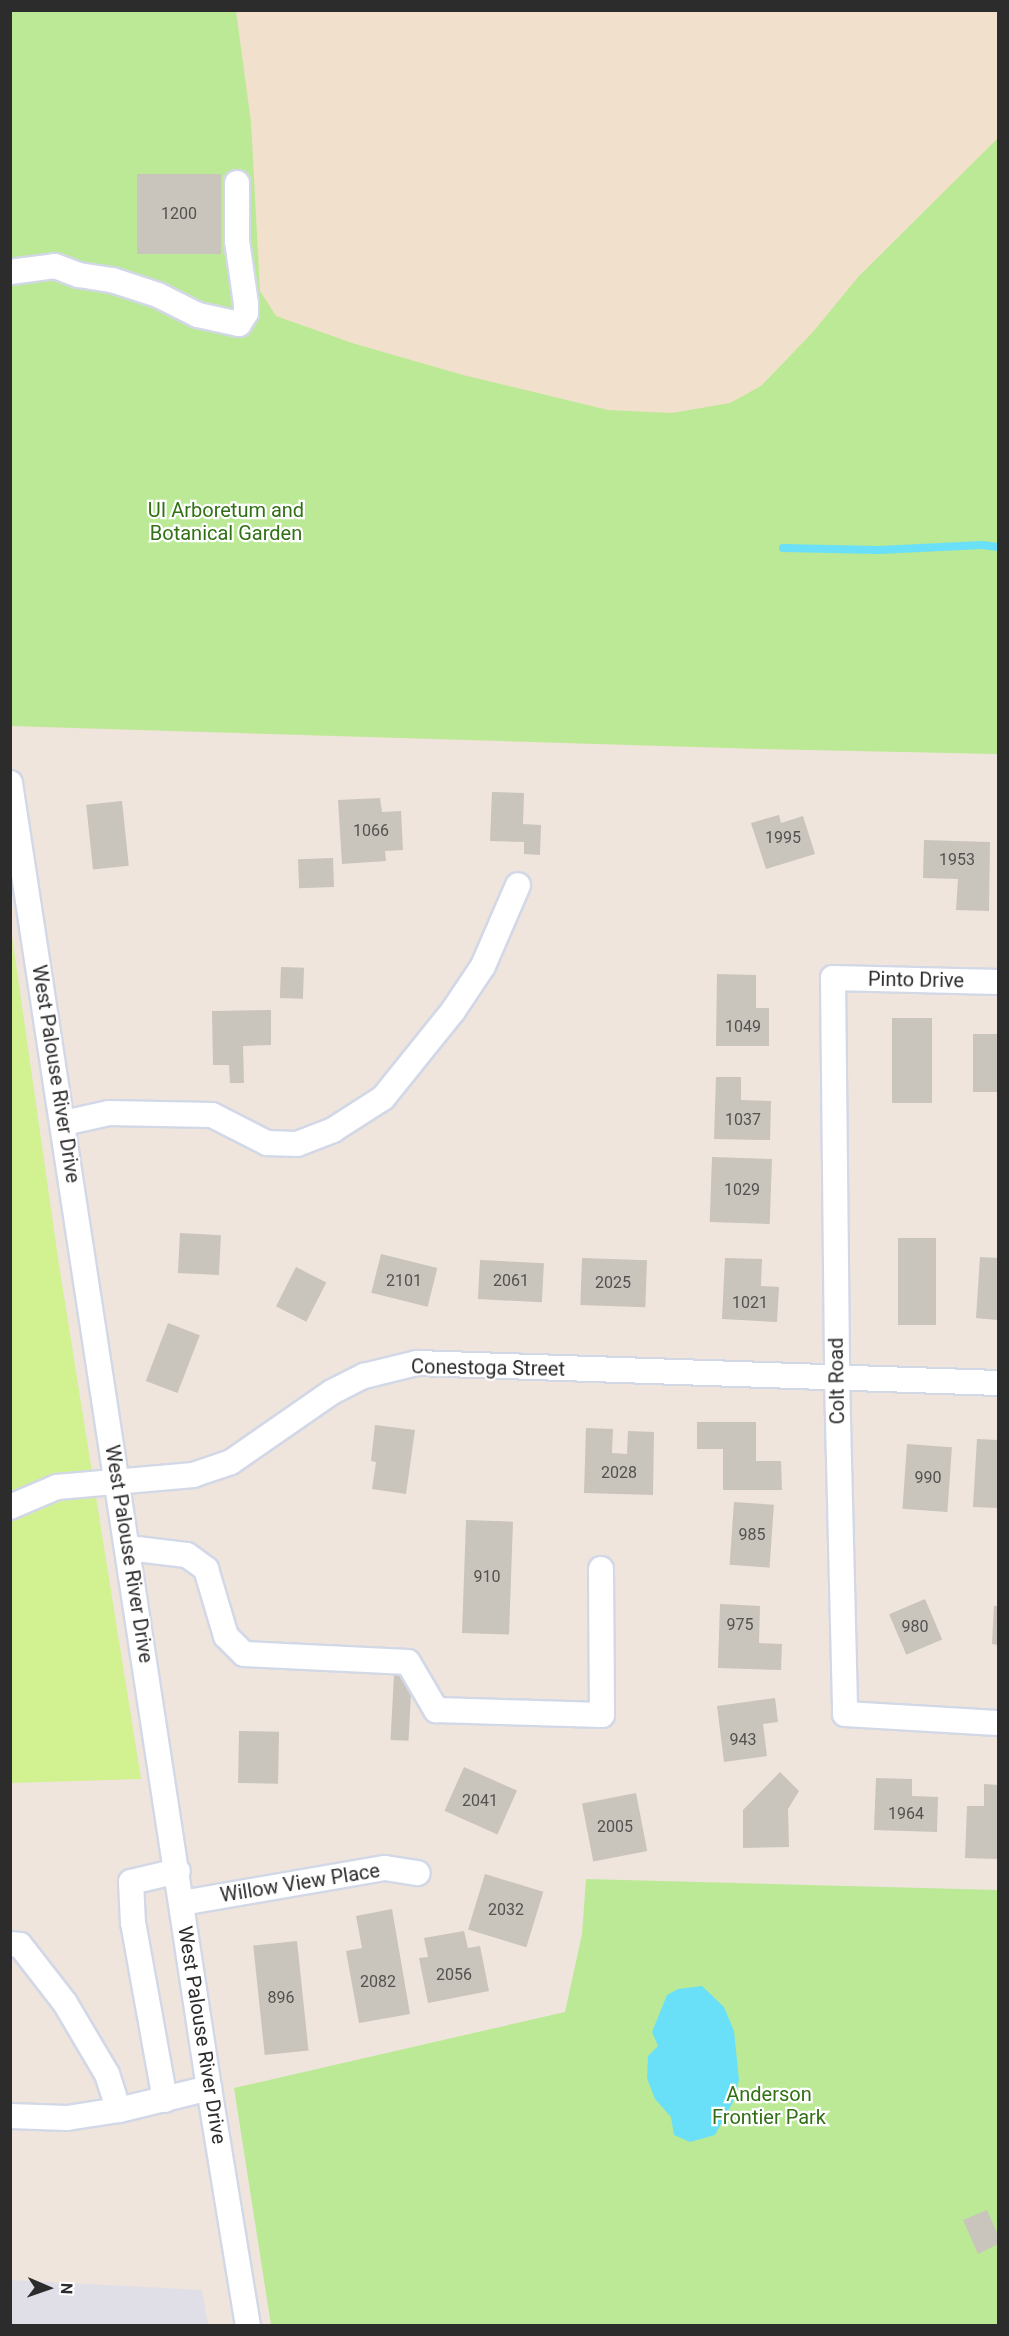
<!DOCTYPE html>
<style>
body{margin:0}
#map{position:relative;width:1009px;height:2336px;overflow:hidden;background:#efe5dd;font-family:Roboto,sans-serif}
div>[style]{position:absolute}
.industrial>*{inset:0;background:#e0dee7}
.education>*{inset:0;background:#f1e1cc}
.green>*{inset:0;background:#bbe996}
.pitch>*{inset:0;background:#d2f191}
.water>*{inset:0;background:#69e0f8}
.stream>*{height:8px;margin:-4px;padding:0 4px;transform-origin:4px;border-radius:4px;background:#69e0f8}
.building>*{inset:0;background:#c9c4bc;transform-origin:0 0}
.roads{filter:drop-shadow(2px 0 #d2d8e6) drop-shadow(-2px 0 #d2d8e6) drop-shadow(0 2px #d2d8e6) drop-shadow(0 -2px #d2d8e6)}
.minor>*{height:24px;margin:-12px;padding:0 12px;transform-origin:12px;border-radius:12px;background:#fff}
span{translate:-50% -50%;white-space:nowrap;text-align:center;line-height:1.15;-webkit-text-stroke:4.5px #fff;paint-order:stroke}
.number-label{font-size:16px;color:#535250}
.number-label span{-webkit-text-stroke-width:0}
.park-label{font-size:20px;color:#317015}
.street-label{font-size:20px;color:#2c2c2c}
.frame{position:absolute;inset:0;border:12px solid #2c2c2c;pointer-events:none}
.north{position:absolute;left:18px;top:2258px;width:60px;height:60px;-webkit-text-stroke:4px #fff;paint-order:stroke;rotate:92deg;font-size:16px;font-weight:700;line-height:24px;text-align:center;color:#2c2c2c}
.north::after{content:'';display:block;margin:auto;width:21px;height:27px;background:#2c2c2c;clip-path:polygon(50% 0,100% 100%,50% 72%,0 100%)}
</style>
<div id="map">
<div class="industrial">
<div style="clip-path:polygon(11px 2280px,202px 2290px,208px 2325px,11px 2325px)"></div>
</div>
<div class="education">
<div style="clip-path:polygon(10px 11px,998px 11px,998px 754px,762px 749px,28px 727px,10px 571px)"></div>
</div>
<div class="green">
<div style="clip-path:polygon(11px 11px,236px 11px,251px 122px,260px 291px,276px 316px,352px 343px,463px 375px,608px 410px,672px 413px,730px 403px,761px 386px,812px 333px,859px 276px,998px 138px,998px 754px,762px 749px,11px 726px)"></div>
<div style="clip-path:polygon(586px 1879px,998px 1890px,998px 2325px,271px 2325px,234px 2088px,565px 2012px,582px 1934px)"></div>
</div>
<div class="pitch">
<div style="clip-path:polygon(10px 922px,59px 1265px,141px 1779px,11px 1783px)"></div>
</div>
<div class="water">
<div style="clip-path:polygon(702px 1986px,724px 2007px,734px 2031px,739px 2080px,733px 2102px,715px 2135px,690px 2142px,674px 2135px,671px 2117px,655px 2099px,647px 2078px,648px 2056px,658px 2046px,652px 2032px,667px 1995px,678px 1989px)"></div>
</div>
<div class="stream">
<div style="left:783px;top:548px;width:96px;rotate:1.2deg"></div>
<div style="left:879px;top:550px;width:103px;rotate:-2.8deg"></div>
<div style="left:982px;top:545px;width:16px;rotate:7deg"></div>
</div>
<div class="building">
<div style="left:137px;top:174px;width:84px;height:80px"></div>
<div style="clip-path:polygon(492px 792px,524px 793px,523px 824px,541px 825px,540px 855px,524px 854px,524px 842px,490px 841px)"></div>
<div style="clip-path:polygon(380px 798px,382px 812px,401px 811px,403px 850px,385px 851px,386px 861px,342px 864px,338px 800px)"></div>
<div style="left:122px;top:801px;width:65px;height:36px;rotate:84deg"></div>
<div style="clip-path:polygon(779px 815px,781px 823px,803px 816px,815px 854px,766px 869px,751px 823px)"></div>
<div style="clip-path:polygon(924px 840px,990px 842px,989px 911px,956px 910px,958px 879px,923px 878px)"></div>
<div style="left:333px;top:858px;width:29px;height:35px;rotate:88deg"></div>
<div style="left:281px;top:967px;width:23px;height:31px;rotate:2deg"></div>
<div style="clip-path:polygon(717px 974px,756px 975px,756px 1008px,769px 1008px,769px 1046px,716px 1046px)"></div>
<div style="clip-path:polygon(271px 1010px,271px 1045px,243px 1046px,244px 1083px,230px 1083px,229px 1065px,213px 1065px,212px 1011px)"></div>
<div style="left:892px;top:1018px;width:40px;height:85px"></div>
<div style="left:973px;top:1034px;width:25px;height:58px"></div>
<div style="clip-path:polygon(716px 1077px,741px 1077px,741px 1100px,771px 1101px,770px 1140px,714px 1139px)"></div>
<div style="left:712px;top:1157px;width:60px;height:65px;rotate:2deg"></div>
<div style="left:180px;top:1233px;width:41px;height:40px;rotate:3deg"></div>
<div style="left:898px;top:1238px;width:38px;height:87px"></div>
<div style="left:381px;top:1254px;width:58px;height:40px;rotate:14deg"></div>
<div style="clip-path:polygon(980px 1257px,998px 1258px,998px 1320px,976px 1318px)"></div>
<div style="left:582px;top:1258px;width:65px;height:47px;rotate:2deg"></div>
<div style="clip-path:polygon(725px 1258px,762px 1259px,761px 1286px,779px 1287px,777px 1322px,722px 1319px)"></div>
<div style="left:480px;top:1260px;width:64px;height:39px;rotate:3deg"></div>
<div style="left:296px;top:1267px;width:34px;height:44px;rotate:27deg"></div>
<div style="left:168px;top:1323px;width:34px;height:62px;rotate:21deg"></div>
<div style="clip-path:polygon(697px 1422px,756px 1422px,756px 1461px,781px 1461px,782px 1490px,723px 1490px,723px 1449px,697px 1449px)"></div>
<div style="clip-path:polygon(375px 1425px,415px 1430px,406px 1494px,372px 1489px,376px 1462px,371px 1461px)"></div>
<div style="clip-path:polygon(586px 1428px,613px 1429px,612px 1453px,627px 1454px,628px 1431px,654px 1432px,653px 1495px,584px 1493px)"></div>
<div style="clip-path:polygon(977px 1439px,998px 1440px,998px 1508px,973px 1507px)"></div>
<div style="left:907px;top:1444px;width:45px;height:65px;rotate:4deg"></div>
<div style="left:734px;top:1502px;width:40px;height:63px;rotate:4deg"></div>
<div style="left:466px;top:1520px;width:47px;height:113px;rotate:2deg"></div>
<div style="left:925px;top:1599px;width:44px;height:39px;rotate:67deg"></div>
<div style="clip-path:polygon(720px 1604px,760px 1606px,759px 1643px,782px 1644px,781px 1670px,718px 1668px)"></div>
<div style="clip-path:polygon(994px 1606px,998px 1606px,998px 1645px,992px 1644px)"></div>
<div style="left:394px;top:1674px;width:18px;height:66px;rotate:3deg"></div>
<div style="clip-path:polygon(775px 1698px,778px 1722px,763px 1724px,767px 1756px,724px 1762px,717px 1706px)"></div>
<div style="left:239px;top:1731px;width:40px;height:52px;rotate:1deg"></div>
<div style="left:464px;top:1767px;width:58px;height:48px;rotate:24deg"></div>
<div style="clip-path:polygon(780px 1772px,799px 1791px,788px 1809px,789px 1847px,743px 1848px,743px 1810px)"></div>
<div style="clip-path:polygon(876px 1778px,912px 1779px,912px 1796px,938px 1797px,937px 1832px,874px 1830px)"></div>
<div style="clip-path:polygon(984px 1784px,998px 1785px,998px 1859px,965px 1858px,967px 1806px,984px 1806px)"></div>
<div style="left:636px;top:1793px;width:59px;height:55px;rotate:79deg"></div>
<div style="left:485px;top:1874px;width:61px;height:58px;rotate:17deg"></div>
<div style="clip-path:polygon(392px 1909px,410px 2014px,359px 2023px,346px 1951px,362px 1948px,356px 1916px)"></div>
<div style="clip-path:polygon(464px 1931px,468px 1948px,480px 1946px,489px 1991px,428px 2003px,419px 1958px,428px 1957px,424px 1938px)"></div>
<div style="left:297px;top:1941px;width:110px;height:44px;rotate:84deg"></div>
<div style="clip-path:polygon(987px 2210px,998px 2235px,998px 2244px,978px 2254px,963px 2220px)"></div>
</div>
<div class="roads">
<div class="minor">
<div style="left:10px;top:272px;width:45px;rotate:-7.6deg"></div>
<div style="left:55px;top:266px;width:26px;rotate:21deg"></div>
<div style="left:79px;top:275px;width:33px;rotate:9deg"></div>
<div style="left:112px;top:280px;width:48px;rotate:18.1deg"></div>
<div style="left:158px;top:295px;width:45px;rotate:26.6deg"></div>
<div style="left:198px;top:315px;width:42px;rotate:12.4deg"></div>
<div style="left:239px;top:324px;width:13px;rotate:-58deg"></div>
<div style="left:246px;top:313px;width:9px;rotate:-90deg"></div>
<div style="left:246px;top:304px;width:64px;rotate:-98.1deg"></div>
<div style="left:237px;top:241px;width:58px;rotate:-90deg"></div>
<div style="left:10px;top:783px;width:1320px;rotate:81.33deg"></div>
<div style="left:209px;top:2088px;width:241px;rotate:80.7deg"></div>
<div style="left:998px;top:982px;width:165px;rotate:-178.6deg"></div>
<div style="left:833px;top:978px;width:401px;rotate:89.4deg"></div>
<div style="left:837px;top:1379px;width:335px;rotate:88.6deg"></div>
<div style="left:845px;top:1714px;width:153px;rotate:3.4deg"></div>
<div style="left:64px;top:1123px;width:46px;rotate:-12.5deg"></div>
<div style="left:109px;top:1113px;width:103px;rotate:1.1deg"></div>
<div style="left:212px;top:1115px;width:62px;rotate:27deg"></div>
<div style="left:267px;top:1143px;width:30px;rotate:2deg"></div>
<div style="left:297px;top:1144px;width:39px;rotate:-21deg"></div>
<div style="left:333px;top:1130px;width:59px;rotate:-32.6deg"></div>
<div style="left:383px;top:1098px;width:112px;rotate:-51.2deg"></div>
<div style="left:453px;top:1011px;width:54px;rotate:-56.3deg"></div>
<div style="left:483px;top:966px;width:88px;rotate:-66.6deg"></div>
<div style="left:10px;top:1507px;width:51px;rotate:-23.1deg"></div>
<div style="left:57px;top:1487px;width:137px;rotate:-5deg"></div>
<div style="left:193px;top:1475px;width:40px;rotate:-18.9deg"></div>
<div style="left:231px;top:1462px;width:123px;rotate:-34.7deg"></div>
<div style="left:332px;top:1392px;width:36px;rotate:-27deg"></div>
<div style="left:364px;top:1376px;width:55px;rotate:-13.8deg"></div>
<div style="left:417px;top:1363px;width:581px;rotate:1.97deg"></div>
<div style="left:128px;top:1548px;width:59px;rotate:6.8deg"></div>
<div style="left:187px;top:1555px;width:24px;rotate:36deg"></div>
<div style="left:206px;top:1569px;width:70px;rotate:73.4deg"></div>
<div style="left:226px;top:1636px;width:25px;rotate:45deg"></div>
<div style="left:244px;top:1654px;width:164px;rotate:2.8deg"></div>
<div style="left:408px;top:1662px;width:56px;rotate:59.7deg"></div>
<div style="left:436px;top:1710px;width:166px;rotate:1.7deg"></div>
<div style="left:602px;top:1715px;width:146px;rotate:-90.4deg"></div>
<div style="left:182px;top:1903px;width:206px;rotate:-9.8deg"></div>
<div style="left:385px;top:1868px;width:33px;rotate:9deg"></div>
<div style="left:10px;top:1944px;width:10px;rotate:6deg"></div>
<div style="left:20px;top:1945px;width:73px;rotate:52.2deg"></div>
<div style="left:65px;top:2003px;width:82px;rotate:59.4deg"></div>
<div style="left:107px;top:2074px;width:38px;rotate:72deg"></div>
<div style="left:165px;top:2100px;width:180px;rotate:-100.2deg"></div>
<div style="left:133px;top:1923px;width:41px;rotate:-92.8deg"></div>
<div style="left:131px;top:1882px;width:48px;rotate:-13.2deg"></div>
<div style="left:10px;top:2116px;width:57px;rotate:2deg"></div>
<div style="left:67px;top:2118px;width:53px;rotate:-8.7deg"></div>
<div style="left:119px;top:2110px;width:93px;rotate:-13.7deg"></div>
</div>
</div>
<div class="number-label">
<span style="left:179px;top:214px">1200</span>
<span style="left:371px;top:831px">1066</span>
<span style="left:783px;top:838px">1995</span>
<span style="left:957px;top:860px">1953</span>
<span style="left:743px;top:1027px">1049</span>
<span style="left:743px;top:1120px">1037</span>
<span style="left:742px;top:1190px">1029</span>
<span style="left:404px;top:1281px">2101</span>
<span style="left:511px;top:1281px">2061</span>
<span style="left:613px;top:1283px">2025</span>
<span style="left:750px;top:1303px">1021</span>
<span style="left:619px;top:1473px">2028</span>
<span style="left:928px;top:1478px">990</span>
<span style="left:752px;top:1535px">985</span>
<span style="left:487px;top:1577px">910</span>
<span style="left:740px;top:1625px">975</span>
<span style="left:915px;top:1627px">980</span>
<span style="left:743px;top:1740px">943</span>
<span style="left:480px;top:1801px">2041</span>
<span style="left:906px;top:1814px">1964</span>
<span style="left:615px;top:1827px">2005</span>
<span style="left:506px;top:1910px">2032</span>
<span style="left:454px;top:1975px">2056</span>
<span style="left:378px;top:1982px">2082</span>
<span style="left:281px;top:1998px">896</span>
</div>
<div class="park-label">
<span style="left:226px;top:522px">UI Arboretum and<br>Botanical Garden</span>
<span style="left:769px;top:2106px">Anderson<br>Frontier Park</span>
</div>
<div class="street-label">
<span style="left:916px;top:980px;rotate:1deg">Pinto Drive</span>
<span style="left:56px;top:1074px;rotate:81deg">West Palouse River Drive</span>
<span style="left:488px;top:1368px;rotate:1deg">Conestoga Street</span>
<span style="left:837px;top:1381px;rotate:-91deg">Colt Road</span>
<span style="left:129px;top:1554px;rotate:81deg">West Palouse River Drive</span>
<span style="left:300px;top:1883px;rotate:-9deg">Willow View Place</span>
<span style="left:202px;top:2035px;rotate:81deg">West Palouse River Drive</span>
</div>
<div class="frame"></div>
<div class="north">N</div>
</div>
